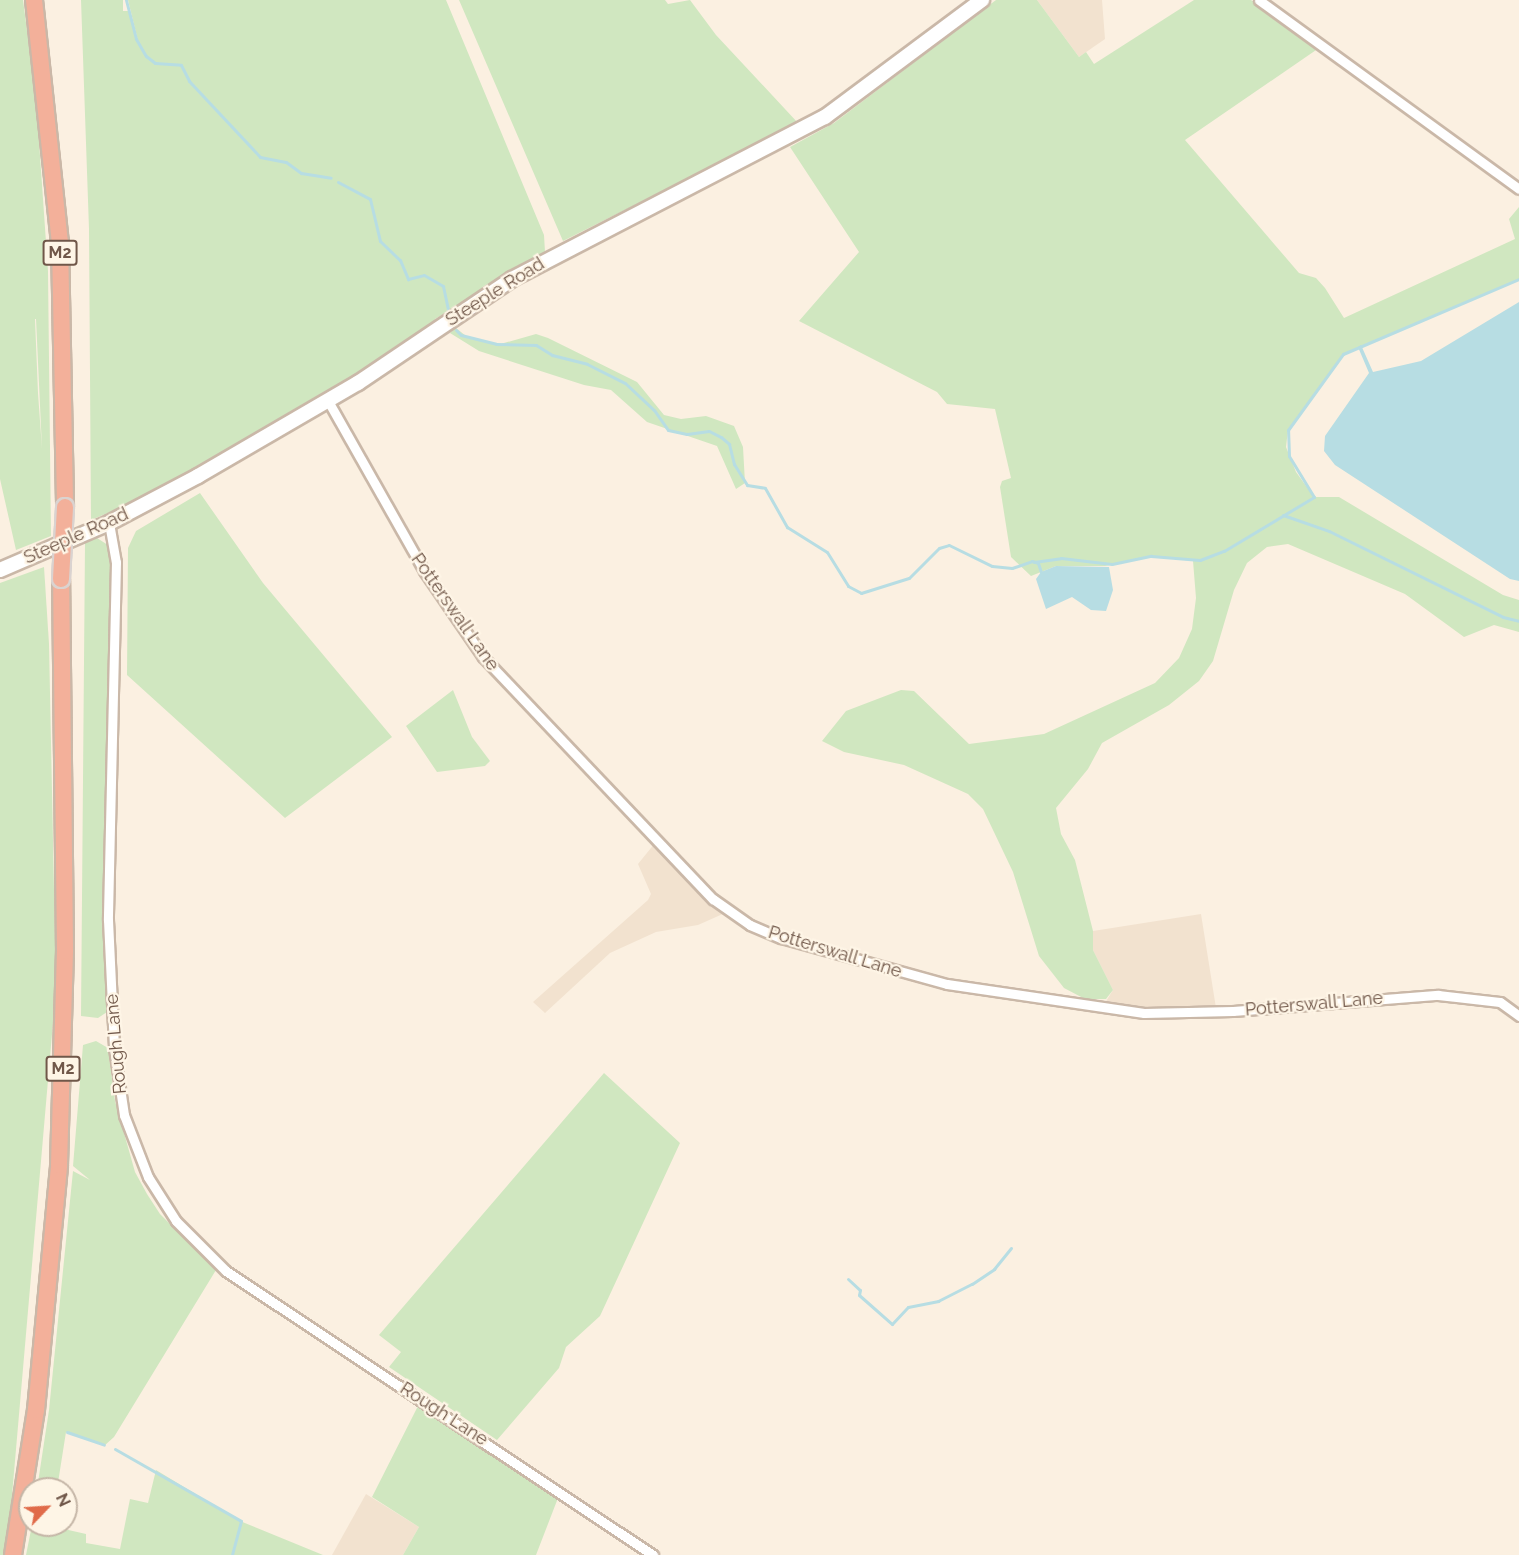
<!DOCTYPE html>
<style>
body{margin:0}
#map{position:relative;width:1519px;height:1555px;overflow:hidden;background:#fbf0e1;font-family:Raleway,sans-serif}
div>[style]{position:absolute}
.residential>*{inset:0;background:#f2e2cf}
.green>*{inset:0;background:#d0e7c0}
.water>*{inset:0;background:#b7dde3}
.stream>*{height:3px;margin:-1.5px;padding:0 1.5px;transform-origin:1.5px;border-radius:1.5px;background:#b7dde3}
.roads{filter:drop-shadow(2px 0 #cab8a8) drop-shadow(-2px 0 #cab8a8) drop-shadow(0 2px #cab8a8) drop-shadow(0 -2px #cab8a8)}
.street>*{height:9px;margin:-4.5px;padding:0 4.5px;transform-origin:4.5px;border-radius:4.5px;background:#fff}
.secondary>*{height:14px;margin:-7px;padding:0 7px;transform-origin:7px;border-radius:7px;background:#fff}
.highway>*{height:16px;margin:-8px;padding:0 8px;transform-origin:8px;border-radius:8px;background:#f3b09a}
.bridges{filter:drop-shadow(2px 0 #dad3d0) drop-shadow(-2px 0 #dad3d0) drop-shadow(0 2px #dad3d0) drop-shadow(0 -2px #dad3d0)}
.highway-bridge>*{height:16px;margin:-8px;padding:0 8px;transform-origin:8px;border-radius:8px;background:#f3b09a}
span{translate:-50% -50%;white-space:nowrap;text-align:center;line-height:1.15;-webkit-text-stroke:4.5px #fef5e6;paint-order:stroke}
.shield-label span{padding:2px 4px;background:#fef5e6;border:2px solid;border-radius:4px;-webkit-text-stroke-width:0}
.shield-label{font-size:16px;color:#705749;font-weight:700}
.street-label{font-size:18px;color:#705749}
.north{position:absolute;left:18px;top:1477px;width:60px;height:60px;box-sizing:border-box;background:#fef5e6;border:2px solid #c5b6a7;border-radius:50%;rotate:65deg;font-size:16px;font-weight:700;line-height:24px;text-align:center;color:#705749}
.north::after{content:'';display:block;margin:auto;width:21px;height:27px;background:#e06b4a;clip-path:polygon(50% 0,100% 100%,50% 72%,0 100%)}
</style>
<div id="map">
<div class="residential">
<div style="clip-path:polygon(1037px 0,1102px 0,1105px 39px,1079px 57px)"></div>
<div style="clip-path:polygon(655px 843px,725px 913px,698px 925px,656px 932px,610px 953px,545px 1013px,533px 1002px,648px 900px,651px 894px,638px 864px)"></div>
<div style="clip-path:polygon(1201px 914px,1216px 1008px,1153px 1010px,1105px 1003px,1113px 990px,1093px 950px,1093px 931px)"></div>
<div style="clip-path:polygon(366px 1494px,419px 1527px,403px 1555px,332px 1555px)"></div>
</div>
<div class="green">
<div style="clip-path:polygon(evenodd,0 0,23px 0,36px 98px,48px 271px,51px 536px,16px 550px,0 479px,0 0,35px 319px,36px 319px,42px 449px,38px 393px,35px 319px)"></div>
<div style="clip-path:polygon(81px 0,123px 0,123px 11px,130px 11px,139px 45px,128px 0,446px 0,544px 235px,545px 252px,435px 319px,434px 324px,354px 377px,189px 479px,91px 520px,89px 229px)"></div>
<div style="clip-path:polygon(459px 0,665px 0,668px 4px,690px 0,716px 35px,798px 123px,563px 241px)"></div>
<div style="clip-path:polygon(996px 0,1037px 0,1079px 57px,1086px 52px,1094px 64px,1194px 0,1251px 0,1319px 48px,1185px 140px,1299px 273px,1316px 278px,1325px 288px,1344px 318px,1515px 239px,1509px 219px,1519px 207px,1519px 279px,1343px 354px,1288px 430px,1286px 447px,1296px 472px,1314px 497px,1339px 497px,1503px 595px,1519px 600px,1519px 632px,1494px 625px,1464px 637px,1405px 594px,1288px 544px,1267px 547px,1247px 563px,1234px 590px,1213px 661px,1199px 681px,1169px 705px,1102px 743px,1088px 769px,1056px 808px,1061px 834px,1075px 860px,1093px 931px,1093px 950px,1113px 990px,1106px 999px,1085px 999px,1064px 988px,1039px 956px,1013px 872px,983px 809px,968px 794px,904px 765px,844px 752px,822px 741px,846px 711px,901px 690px,914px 691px,969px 744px,1044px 734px,1155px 683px,1179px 658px,1192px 629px,1196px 598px,1193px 561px,1151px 556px,1105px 566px,1056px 566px,1031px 576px,1011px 557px,1000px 487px,1002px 481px,1011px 478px,995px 409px,947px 404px,937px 392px,799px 321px,859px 252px,790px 147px,834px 123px)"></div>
<div style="clip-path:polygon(456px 328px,466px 336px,497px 345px,536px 334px,548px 338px,637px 382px,664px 415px,681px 419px,706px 416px,734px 426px,743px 447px,745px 483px,736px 489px,717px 446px,647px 422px,611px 390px,584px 385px,479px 351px,450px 333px)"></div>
<div style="clip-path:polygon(200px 493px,263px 583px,392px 737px,285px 818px,127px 675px,128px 548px,136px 531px)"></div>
<div style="clip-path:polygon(97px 538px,111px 547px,105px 895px,107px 1012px,98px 1018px,81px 1016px,85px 543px)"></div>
<div style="clip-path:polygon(44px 567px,49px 644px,56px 988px,9px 1530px,4px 1555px,0 1555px,0 583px)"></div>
<div style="clip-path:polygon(453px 690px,472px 737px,490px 761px,485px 766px,437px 772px,406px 726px)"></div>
<div style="clip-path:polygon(96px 1041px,108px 1048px,115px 1101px,135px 1172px,147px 1194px,160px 1214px,216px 1270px,114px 1437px,104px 1446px,66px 1432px,57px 1489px,37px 1489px,49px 1410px,73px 1171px,90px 1180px,73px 1166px,83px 1045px)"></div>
<div style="clip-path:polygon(604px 1073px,680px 1143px,600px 1316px,566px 1347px,559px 1368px,497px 1440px,389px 1367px,401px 1352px,379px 1335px)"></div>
<div style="clip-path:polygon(419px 1404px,558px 1498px,536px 1555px,403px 1555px,419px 1527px,372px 1497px)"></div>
<div style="clip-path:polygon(156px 1470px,240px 1521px,323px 1555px,26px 1555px,32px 1525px,64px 1525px,64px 1529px,86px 1534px,86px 1543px,120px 1549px,130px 1499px,148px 1503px)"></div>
</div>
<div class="water">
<div style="clip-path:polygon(1519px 302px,1519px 581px,1510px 579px,1335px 465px,1324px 451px,1325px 436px,1369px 373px,1358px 347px,1361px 345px,1373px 372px,1421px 361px)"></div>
<div style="clip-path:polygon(1056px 566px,1109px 567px,1113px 590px,1106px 611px,1091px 610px,1072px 597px,1046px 609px,1036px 579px,1041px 572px)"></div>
</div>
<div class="stream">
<div style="left:126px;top:0;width:40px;rotate:75.6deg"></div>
<div style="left:136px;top:39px;width:20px;rotate:60deg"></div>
<div style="left:146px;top:56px;width:11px;rotate:38deg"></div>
<div style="left:155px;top:63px;width:26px;rotate:4deg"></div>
<div style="left:181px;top:65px;width:18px;rotate:63deg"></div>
<div style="left:189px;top:81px;width:104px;rotate:46.9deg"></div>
<div style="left:260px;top:157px;width:26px;rotate:11deg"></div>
<div style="left:286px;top:162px;width:19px;rotate:36deg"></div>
<div style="left:301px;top:173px;width:30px;rotate:9deg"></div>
<div style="left:338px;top:182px;width:36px;rotate:28deg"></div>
<div style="left:370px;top:199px;width:43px;rotate:76.6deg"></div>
<div style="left:380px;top:241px;width:28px;rotate:44deg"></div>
<div style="left:400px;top:260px;width:21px;rotate:67deg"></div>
<div style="left:408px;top:279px;width:16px;rotate:-14deg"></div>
<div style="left:424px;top:275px;width:22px;rotate:30deg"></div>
<div style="left:443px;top:286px;width:29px;rotate:78deg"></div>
<div style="left:456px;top:330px;width:7px;rotate:45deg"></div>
<div style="left:461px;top:335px;width:36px;rotate:14deg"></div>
<div style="left:496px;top:344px;width:40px;rotate:1.4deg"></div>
<div style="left:536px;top:345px;width:19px;rotate:32deg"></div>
<div style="left:552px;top:355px;width:36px;rotate:14deg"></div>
<div style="left:587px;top:364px;width:42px;rotate:26.6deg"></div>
<div style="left:625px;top:383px;width:40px;rotate:43deg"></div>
<div style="left:654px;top:410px;width:24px;rotate:55deg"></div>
<div style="left:668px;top:430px;width:19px;rotate:12deg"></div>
<div style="left:687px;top:434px;width:22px;rotate:-8deg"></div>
<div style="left:709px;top:431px;width:13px;rotate:27deg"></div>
<div style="left:721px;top:437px;width:11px;rotate:41deg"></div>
<div style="left:729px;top:444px;width:21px;rotate:76deg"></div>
<div style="left:734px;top:464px;width:25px;rotate:58deg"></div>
<div style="left:747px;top:485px;width:18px;rotate:9deg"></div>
<div style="left:765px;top:488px;width:45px;rotate:60.6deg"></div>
<div style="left:787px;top:527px;width:47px;rotate:32deg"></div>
<div style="left:827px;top:552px;width:40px;rotate:58deg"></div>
<div style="left:848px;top:586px;width:15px;rotate:28deg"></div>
<div style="left:861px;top:593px;width:50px;rotate:-17.4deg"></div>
<div style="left:909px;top:578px;width:42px;rotate:-45deg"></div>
<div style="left:939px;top:548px;width:10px;rotate:-17deg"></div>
<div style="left:949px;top:545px;width:48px;rotate:26deg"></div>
<div style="left:992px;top:566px;width:20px;rotate:6deg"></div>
<div style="left:1012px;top:568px;width:21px;rotate:-19deg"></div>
<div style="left:1032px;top:561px;width:6px;rotate:18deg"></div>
<div style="left:1038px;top:563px;width:9px;rotate:72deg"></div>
<div style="left:1283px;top:515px;width:49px;rotate:19.2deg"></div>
<div style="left:1329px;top:531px;width:194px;rotate:26.3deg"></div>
<div style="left:1503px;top:617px;width:16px;rotate:14deg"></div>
<div style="left:1034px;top:562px;width:27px;rotate:-8deg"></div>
<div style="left:1061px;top:558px;width:51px;rotate:6.7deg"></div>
<div style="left:1112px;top:564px;width:40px;rotate:-12deg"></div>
<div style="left:1151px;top:556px;width:49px;rotate:4.7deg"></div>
<div style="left:1200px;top:560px;width:26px;rotate:-21deg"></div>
<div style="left:1224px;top:551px;width:105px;rotate:-31deg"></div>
<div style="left:1314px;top:497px;width:48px;rotate:-121.4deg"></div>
<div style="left:1289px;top:456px;width:26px;rotate:-92deg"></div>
<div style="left:1288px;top:430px;width:94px;rotate:-54.1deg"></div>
<div style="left:1343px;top:354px;width:191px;rotate:-23.1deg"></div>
<div style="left:848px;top:1279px;width:16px;rotate:43deg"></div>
<div style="left:860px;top:1290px;width:5px;rotate:101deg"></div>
<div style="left:859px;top:1295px;width:44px;rotate:41.3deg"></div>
<div style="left:892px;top:1324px;width:23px;rotate:-47deg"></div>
<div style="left:908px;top:1307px;width:31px;rotate:-11deg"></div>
<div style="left:938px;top:1301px;width:38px;rotate:-27deg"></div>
<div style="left:972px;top:1284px;width:27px;rotate:-34deg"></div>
<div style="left:994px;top:1269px;width:27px;rotate:-51deg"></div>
<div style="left:67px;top:1432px;width:39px;rotate:19deg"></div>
<div style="left:115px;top:1449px;width:145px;rotate:29.7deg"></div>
<div style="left:241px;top:1521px;width:35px;rotate:105deg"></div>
</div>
<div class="roads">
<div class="street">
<div style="left:1259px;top:0;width:321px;rotate:36deg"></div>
<div style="left:328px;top:401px;width:195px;rotate:60.5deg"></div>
<div style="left:424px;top:571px;width:104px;rotate:55.5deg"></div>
<div style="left:483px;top:657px;width:334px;rotate:46.5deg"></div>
<div style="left:713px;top:899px;width:45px;rotate:35.1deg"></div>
<div style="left:750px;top:925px;width:34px;rotate:23deg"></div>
<div style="left:781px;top:938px;width:172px;rotate:15.5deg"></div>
<div style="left:947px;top:984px;width:199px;rotate:8.4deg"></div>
<div style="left:1144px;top:1013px;width:89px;rotate:-1.3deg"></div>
<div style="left:1233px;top:1011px;width:206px;rotate:-4.5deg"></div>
<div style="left:1438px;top:995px;width:62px;rotate:6.4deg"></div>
<div style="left:1500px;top:1002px;width:24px;rotate:36deg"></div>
<div style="left:109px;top:523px;width:40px;rotate:80deg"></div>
<div style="left:116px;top:562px;width:358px;rotate:91.3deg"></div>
<div style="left:108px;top:920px;width:128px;rotate:87.3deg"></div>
<div style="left:114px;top:1048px;width:68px;rotate:81.5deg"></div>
<div style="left:124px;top:1115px;width:66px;rotate:68.8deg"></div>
<div style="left:148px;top:1177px;width:52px;rotate:57.5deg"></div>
<div style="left:176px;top:1221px;width:71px;rotate:45deg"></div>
<div style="left:226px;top:1271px;width:513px;rotate:33.63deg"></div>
</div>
<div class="secondary">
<div style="left:0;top:570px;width:119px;rotate:-23.3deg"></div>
<div style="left:109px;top:523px;width:101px;rotate:-27.8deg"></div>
<div style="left:198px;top:476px;width:185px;rotate:-30.2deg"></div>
<div style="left:358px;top:383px;width:186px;rotate:-34deg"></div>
<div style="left:512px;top:279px;width:352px;rotate:-27.4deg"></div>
<div style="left:825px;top:117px;width:196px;rotate:-36.7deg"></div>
</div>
<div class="highway">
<div style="left:34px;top:0;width:243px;rotate:83.9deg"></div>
<div style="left:60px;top:242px;width:265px;rotate:88.9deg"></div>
<div style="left:13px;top:1555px;width:147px;rotate:-81deg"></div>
<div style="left:36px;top:1410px;width:246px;rotate:-84.6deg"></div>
<div style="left:59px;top:1165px;width:214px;rotate:-88.4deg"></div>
<div style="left:65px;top:951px;width:372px;rotate:-90.6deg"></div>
</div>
</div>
<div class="bridges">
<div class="highway-bridge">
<div style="left:61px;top:579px;width:72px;rotate:-86.8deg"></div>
</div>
</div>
<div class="shield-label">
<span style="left:60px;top:253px">M2</span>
<span style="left:63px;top:1069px">M2</span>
</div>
<div class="street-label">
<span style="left:495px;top:292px;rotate:-32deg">Steeple Road</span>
<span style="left:76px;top:536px;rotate:-24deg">Steeple Road</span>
<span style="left:455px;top:612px;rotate:55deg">Potterswall Lane</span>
<span style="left:835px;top:952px;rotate:17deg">Potterswall Lane</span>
<span style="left:1314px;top:1004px;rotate:-5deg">Potterswall Lane</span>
<span style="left:116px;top:1044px;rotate:-95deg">Rough Lane</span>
<span style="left:444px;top:1414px;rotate:33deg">Rough Lane</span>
</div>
<div class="north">N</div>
</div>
